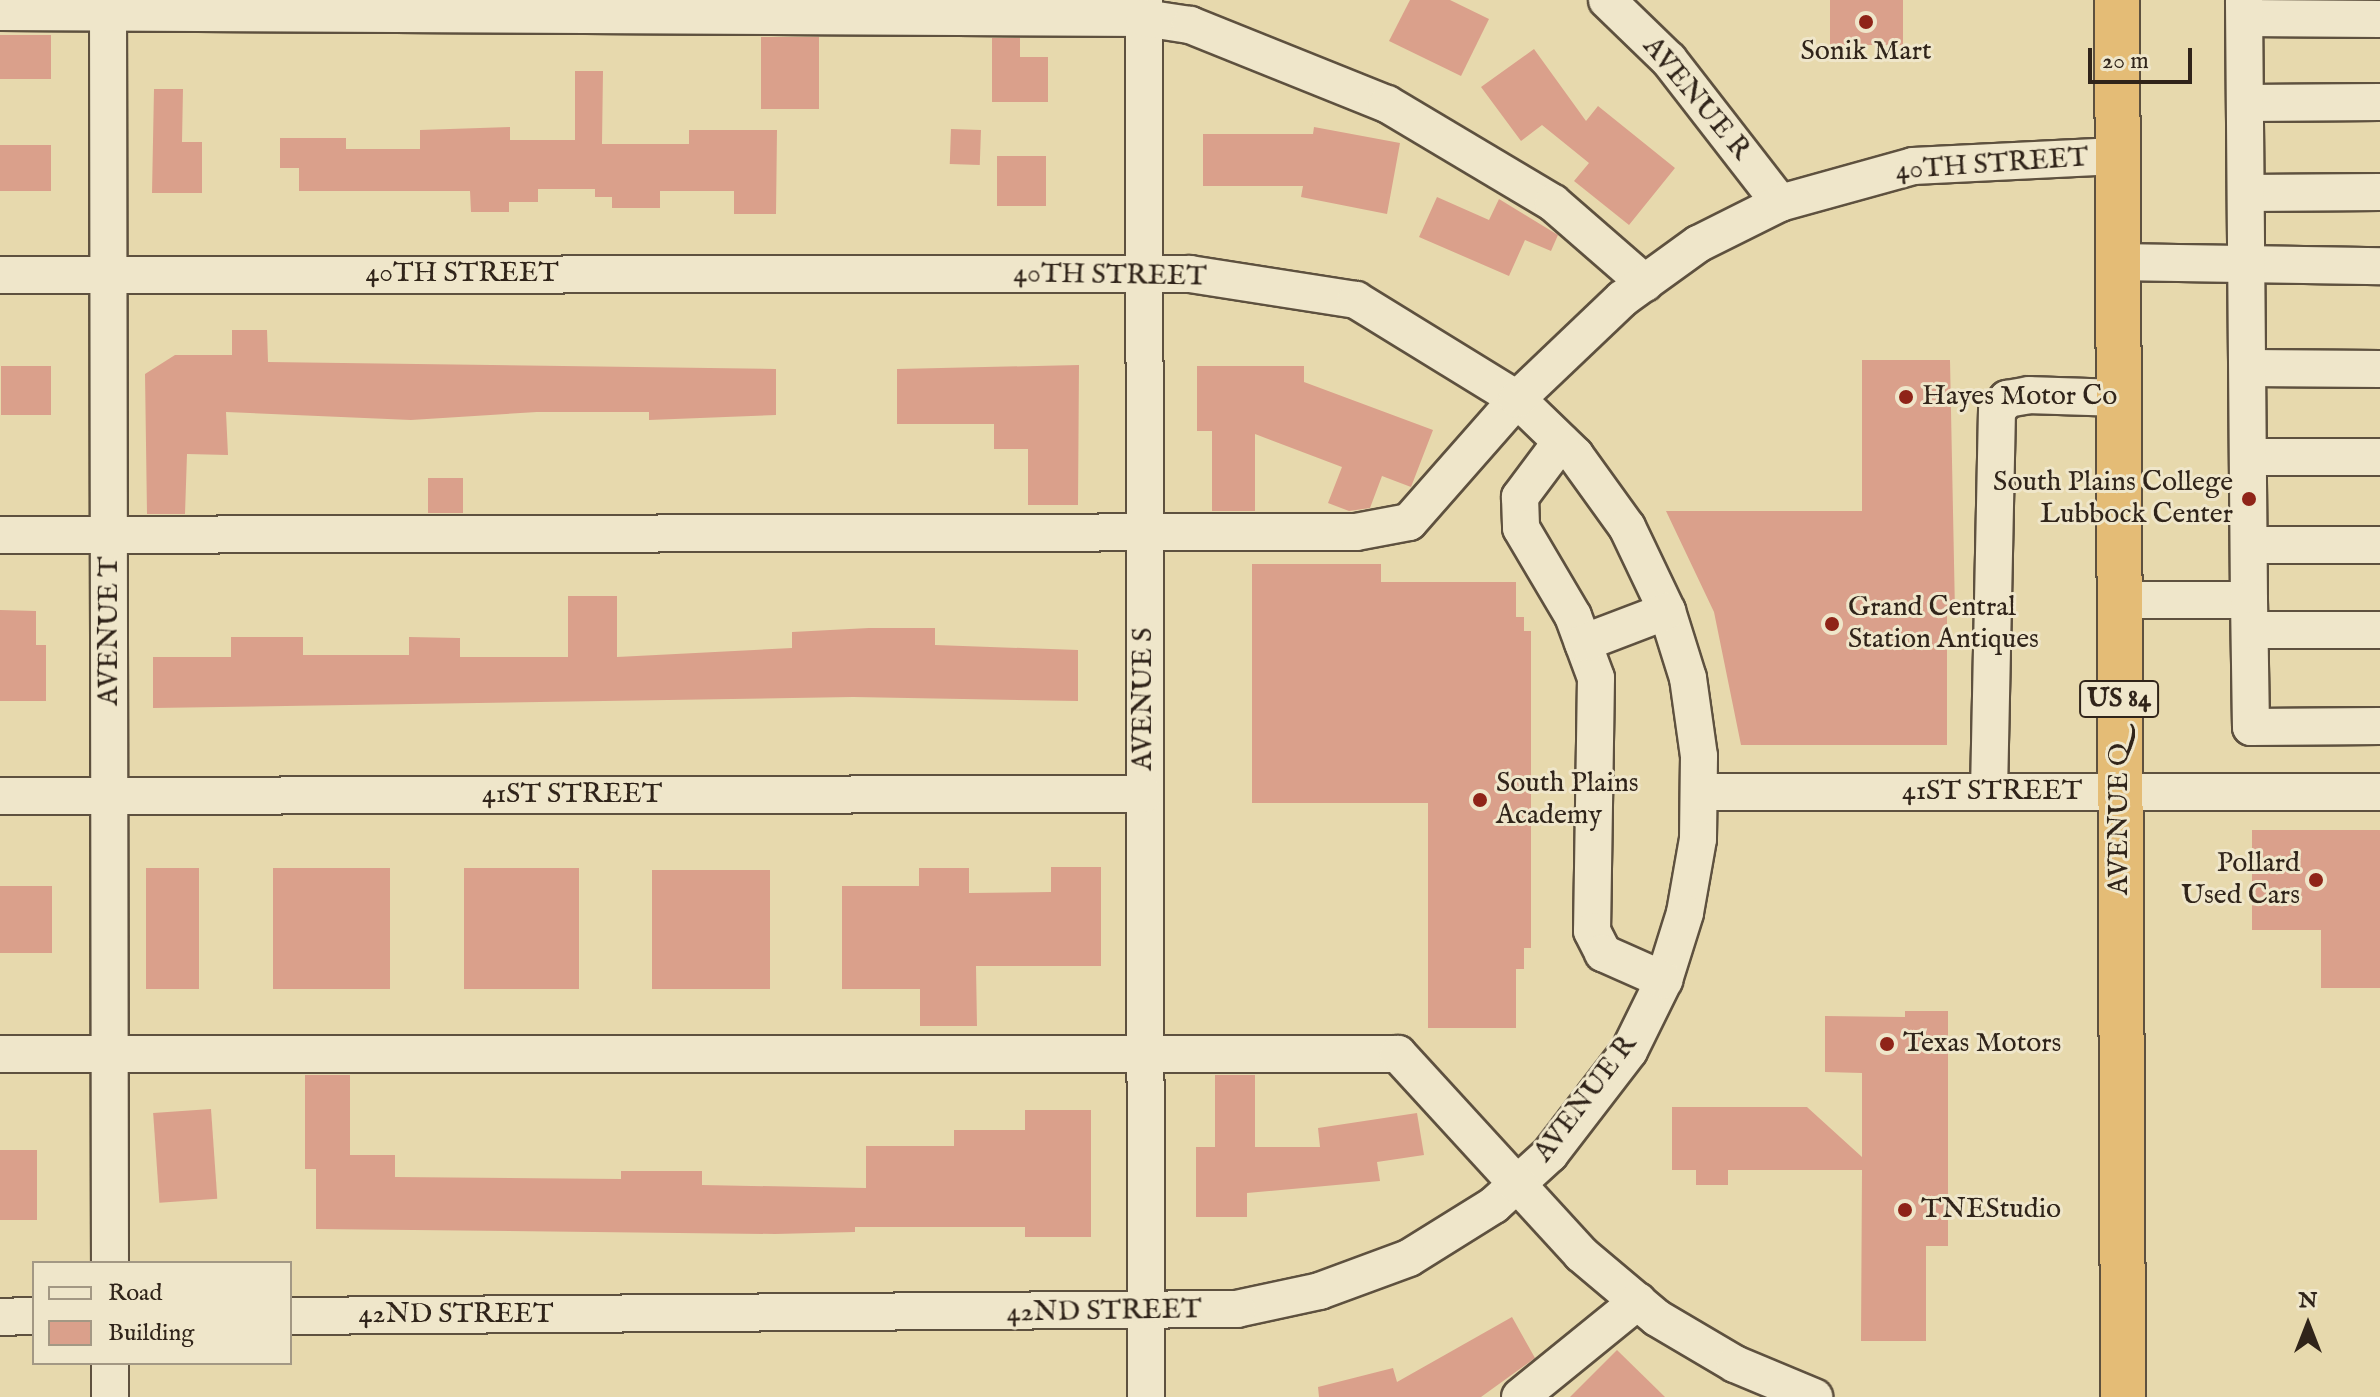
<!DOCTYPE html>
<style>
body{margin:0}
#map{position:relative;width:2380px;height:1397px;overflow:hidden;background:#e7d9ad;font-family:"IM FELL English",serif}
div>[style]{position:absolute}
.building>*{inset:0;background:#daa08b;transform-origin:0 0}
.roads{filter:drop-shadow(2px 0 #5e513f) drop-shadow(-2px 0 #5e513f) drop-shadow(0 2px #5e513f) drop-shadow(0 -2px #5e513f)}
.minor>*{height:36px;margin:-18px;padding:0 18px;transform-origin:18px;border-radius:18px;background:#efe6ca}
.highway>*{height:44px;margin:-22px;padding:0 22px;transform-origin:22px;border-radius:22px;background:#e4bc76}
.dots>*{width:22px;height:22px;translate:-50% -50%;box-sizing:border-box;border:4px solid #efe6ca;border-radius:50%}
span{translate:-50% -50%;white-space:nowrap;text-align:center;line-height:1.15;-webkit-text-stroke:6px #efe6ca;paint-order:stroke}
.shield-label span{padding:2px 6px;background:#efe6ca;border:2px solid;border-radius:6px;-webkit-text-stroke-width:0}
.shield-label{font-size:26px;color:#30241a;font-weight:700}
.poi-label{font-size:28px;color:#30241a}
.left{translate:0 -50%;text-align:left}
.right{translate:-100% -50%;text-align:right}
.street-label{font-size:28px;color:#30241a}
.legend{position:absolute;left:32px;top:1261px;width:260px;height:104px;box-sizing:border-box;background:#efe6ca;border:2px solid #a39884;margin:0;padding:10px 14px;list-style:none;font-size:24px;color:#30241a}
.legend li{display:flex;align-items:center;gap:16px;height:40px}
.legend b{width:40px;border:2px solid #a39884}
.north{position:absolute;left:2268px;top:1285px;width:80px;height:80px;-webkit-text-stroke:6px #efe6ca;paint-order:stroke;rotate:0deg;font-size:22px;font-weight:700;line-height:32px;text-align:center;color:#30241a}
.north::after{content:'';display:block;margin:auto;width:28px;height:36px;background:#30241a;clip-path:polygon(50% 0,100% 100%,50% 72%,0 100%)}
.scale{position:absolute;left:2088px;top:48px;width:104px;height:36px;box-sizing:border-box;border:4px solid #30241a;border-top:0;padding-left:10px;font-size:24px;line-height:28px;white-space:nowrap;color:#30241a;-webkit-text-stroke:6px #efe6ca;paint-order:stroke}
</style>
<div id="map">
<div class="building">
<div style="clip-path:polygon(1410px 0,1450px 0,1489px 19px,1461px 76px,1389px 41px)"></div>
<div style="left:1830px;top:0;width:73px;height:45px"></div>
<div style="left:0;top:35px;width:51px;height:44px"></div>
<div style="left:761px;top:37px;width:58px;height:72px"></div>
<div style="clip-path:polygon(992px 38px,1020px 38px,1020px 57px,1048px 57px,1048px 102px,992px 102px)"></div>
<div style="clip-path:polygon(1534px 49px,1586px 121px,1598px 106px,1675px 168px,1629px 225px,1574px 181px,1589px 163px,1542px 125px,1521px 141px,1481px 87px)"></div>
<div style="clip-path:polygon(575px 71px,603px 71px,602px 144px,689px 144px,689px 130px,777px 130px,776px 214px,734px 214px,734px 191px,660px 191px,660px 208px,612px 208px,612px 197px,595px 197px,595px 189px,538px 189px,538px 202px,509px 202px,509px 212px,471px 212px,470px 191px,299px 191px,299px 168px,280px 168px,280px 138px,346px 138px,346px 149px,420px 149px,420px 130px,510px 127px,510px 140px,575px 140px)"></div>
<div style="clip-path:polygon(154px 89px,183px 89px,182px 142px,202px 142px,202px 193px,152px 193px)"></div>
<div style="clip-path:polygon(1314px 127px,1400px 143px,1387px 214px,1301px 197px,1303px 186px,1203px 186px,1203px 134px,1313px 134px)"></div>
<div style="left:951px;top:129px;width:30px;height:35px;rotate:2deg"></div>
<div style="left:0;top:145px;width:51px;height:46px"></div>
<div style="left:997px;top:156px;width:49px;height:50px"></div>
<div style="clip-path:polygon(1437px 197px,1489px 220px,1499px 199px,1558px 235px,1551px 251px,1525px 240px,1509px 276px,1419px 237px)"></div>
<div style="clip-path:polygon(232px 330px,267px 330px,268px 362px,776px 369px,776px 415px,649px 420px,649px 412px,537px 412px,411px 420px,226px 412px,228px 455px,187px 454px,185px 514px,147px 514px,145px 374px,175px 355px,232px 355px)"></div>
<div style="clip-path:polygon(1862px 360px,1950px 360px,1955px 612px,1947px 612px,1947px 745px,1741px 745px,1714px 612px,1666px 511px,1862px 511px)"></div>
<div style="clip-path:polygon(1079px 365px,1078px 505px,1028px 505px,1028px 449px,994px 449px,994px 424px,897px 424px,897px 369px)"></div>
<div style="left:1px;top:366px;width:50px;height:49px"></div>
<div style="clip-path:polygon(1197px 366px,1304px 366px,1304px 382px,1433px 430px,1411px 487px,1382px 476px,1370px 508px,1349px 511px,1328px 503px,1342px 467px,1255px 434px,1255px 511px,1212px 511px,1212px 431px,1197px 431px)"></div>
<div style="left:428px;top:478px;width:35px;height:35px"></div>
<div style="clip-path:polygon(1252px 564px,1381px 564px,1381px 582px,1516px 582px,1516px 617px,1524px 617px,1524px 631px,1531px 631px,1531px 948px,1524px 948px,1524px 969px,1516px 969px,1516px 1028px,1428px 1028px,1428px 803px,1252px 803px)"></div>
<div style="clip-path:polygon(568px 596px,617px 596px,617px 657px,792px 648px,792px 632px,869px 628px,935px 628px,935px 645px,1078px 650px,1078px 701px,853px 697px,153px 708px,153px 657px,231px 657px,231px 637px,303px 637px,303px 655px,409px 655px,409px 637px,460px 638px,460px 657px,568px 657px)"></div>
<div style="clip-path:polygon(0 610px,36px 611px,36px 645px,46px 645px,46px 701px,0 701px)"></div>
<div style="clip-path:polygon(2252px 830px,2380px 830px,2380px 988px,2321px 988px,2321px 930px,2252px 930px)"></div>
<div style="clip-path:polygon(1051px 867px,1101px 867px,1101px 966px,976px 966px,977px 1026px,920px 1026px,920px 989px,842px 989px,842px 886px,919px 886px,919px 868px,969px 868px,969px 893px,1051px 892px)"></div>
<div style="left:146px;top:868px;width:53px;height:121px"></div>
<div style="left:273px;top:868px;width:117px;height:121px"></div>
<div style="left:464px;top:868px;width:115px;height:121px"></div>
<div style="left:652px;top:870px;width:118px;height:119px"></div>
<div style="left:0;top:886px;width:52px;height:67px"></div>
<div style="clip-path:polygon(1905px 1011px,1948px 1011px,1948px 1246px,1926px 1246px,1926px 1341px,1861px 1341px,1862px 1170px,1728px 1170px,1728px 1185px,1696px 1185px,1696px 1170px,1672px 1170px,1672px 1107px,1807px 1107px,1862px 1157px,1862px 1073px,1825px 1072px,1825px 1016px,1905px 1017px)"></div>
<div style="clip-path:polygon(305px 1075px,350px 1075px,350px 1155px,395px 1155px,395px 1177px,621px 1179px,621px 1171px,702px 1171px,702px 1185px,866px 1188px,866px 1146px,954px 1146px,954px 1130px,1025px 1130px,1025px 1110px,1091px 1110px,1091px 1237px,1025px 1237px,1025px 1227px,855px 1227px,855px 1232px,775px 1234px,316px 1229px,316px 1169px,305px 1169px)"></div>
<div style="clip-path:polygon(1215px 1075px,1255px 1075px,1255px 1147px,1320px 1147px,1318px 1128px,1417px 1113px,1424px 1155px,1377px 1162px,1380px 1181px,1247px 1193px,1247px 1217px,1196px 1217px,1196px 1147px,1215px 1147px)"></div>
<div style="left:211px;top:1109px;width:90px;height:58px;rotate:86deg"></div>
<div style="left:0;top:1150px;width:37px;height:70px"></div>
<div style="clip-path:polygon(1512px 1317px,1535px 1358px,1481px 1397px,1319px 1397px,1318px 1387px,1393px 1368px,1397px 1382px)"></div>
<div style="clip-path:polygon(1617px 1350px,1665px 1397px,1570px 1397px)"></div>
</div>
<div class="roads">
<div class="minor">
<div style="left:108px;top:0;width:1263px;rotate:89.91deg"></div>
<div style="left:1144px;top:0;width:1397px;rotate:89.92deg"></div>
<div style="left:1607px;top:0;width:86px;rotate:44.1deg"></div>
<div style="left:1669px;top:60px;width:181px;rotate:52.2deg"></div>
<div style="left:0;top:12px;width:1144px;rotate:0.3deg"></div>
<div style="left:1144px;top:18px;width:47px;rotate:8.7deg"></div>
<div style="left:1190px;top:25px;width:212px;rotate:21.9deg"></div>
<div style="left:1387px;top:104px;width:193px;rotate:30.8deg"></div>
<div style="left:1553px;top:203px;width:122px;rotate:41deg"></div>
<div style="left:2245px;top:18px;width:135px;rotate:0.4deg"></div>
<div style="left:2246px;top:103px;width:134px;rotate:-0.4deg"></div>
<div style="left:2247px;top:193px;width:133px;rotate:-0.4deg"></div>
<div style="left:2118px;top:262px;width:262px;rotate:0.9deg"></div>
<div style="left:0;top:275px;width:1190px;rotate:-0.05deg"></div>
<div style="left:1190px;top:274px;width:168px;rotate:8.9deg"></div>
<div style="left:1356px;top:300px;width:189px;rotate:31.6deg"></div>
<div style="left:1517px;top:399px;width:81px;rotate:44deg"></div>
<div style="left:1575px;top:455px;width:89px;rotate:54.2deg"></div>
<div style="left:1627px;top:527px;width:93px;rotate:64.5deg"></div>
<div style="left:1667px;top:611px;width:70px;rotate:72.6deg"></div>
<div style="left:1688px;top:678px;width:79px;rotate:82deg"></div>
<div style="left:1699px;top:756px;width:83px;rotate:90.7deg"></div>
<div style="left:1698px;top:839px;width:75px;rotate:100deg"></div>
<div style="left:1685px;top:913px;width:70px;rotate:107.4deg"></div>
<div style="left:1664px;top:980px;width:79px;rotate:116.2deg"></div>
<div style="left:1629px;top:1051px;width:130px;rotate:127.5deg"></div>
<div style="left:1550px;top:1154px;width:76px;rotate:137.7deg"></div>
<div style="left:1494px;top:1205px;width:100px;rotate:148.1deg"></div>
<div style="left:1409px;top:1258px;width:95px;rotate:159.7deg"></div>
<div style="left:1320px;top:1291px;width:85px;rotate:167.8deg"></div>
<div style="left:1237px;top:1309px;width:947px;rotate:179.58deg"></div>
<div style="left:2249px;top:368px;width:131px;rotate:0.4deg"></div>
<div style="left:1561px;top:442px;width:69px;rotate:126.7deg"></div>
<div style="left:1520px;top:497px;width:31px;rotate:88deg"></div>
<div style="left:1521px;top:528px;width:102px;rotate:59.4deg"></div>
<div style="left:1573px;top:616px;width:66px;rotate:69.6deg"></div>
<div style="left:1596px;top:678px;width:253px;rotate:90.9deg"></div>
<div style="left:1592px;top:931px;width:25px;rotate:63deg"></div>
<div style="left:1603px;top:953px;width:67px;rotate:23.9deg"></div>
<div style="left:2249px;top:457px;width:131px"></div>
<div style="left:0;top:535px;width:1356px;rotate:-0.13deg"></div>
<div style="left:1356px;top:532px;width:54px;rotate:-10.7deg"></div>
<div style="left:1409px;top:522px;width:164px;rotate:-48.7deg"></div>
<div style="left:1517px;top:399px;width:145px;rotate:-43.6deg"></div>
<div style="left:1622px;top:299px;width:94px;rotate:-35.9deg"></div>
<div style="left:1698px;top:244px;width:92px;rotate:-26.6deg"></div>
<div style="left:1780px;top:203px;width:138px;rotate:-15.5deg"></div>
<div style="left:1913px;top:166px;width:204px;rotate:-2.8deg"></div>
<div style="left:2249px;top:545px;width:131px"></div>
<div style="left:2119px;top:600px;width:130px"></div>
<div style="left:2249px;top:600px;width:600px;rotate:-90.48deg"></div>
<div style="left:2249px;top:600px;width:127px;rotate:89.1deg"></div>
<div style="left:2251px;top:727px;width:129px;rotate:-0.4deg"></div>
<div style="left:2250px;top:630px;width:130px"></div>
<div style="left:1583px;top:643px;width:90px;rotate:-20.9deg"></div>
<div style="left:1700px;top:792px;width:680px"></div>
<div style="left:1989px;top:792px;width:381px;rotate:-88.8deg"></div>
<div style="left:1997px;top:411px;width:16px;rotate:-50deg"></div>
<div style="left:2007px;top:399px;width:22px;rotate:-10deg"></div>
<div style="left:2029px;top:395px;width:89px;rotate:1.9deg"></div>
<div style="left:0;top:796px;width:1144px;rotate:-0.1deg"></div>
<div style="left:0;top:1054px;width:1398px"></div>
<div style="left:1398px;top:1054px;width:271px;rotate:47.5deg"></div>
<div style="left:1581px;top:1254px;width:99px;rotate:40.1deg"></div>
<div style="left:1657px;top:1318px;width:91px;rotate:30.5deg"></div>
<div style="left:1735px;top:1364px;width:86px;rotate:22.7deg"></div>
<div style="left:0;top:1317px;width:34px;rotate:-2deg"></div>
<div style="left:110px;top:1363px;width:34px;rotate:90deg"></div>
<div style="left:1520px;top:1397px;width:152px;rotate:-39.1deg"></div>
</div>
<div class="highway">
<div style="left:2117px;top:0;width:1397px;rotate:89.75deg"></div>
</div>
</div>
<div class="dots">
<div style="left:1866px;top:22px;background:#8f2418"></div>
<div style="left:1906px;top:397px;background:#8f2418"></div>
<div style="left:2249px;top:499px;background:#8f2418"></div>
<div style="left:1832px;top:624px;background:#8f2418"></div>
<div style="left:1480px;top:800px;background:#8f2418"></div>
<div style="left:2316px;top:880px;background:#8f2418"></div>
<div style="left:1887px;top:1044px;background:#8f2418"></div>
<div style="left:1905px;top:1210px;background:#8f2418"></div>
</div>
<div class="shield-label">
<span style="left:2119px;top:699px">US 84</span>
</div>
<div class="poi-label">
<span style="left:1866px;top:52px">Sonik Mart</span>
<span class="left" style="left:1922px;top:397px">Hayes Motor Co</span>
<span class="right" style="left:2233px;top:499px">South Plains College<br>Lubbock Center</span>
<span class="left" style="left:1848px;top:624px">Grand Central<br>Station Antiques</span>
<span class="left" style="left:1496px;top:800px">South Plains<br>Academy</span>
<span class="right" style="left:2300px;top:880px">Pollard<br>Used Cars</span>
<span class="left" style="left:1903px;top:1044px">Texas Motors</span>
<span class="left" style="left:1921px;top:1210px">TNEStudio</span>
</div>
<div class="street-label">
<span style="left:1696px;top:99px;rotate:50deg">AVENUE R</span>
<span style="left:1992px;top:165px;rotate:-4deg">40TH STREET</span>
<span style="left:462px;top:274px">40TH STREET</span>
<span style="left:1110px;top:276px;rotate:1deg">40TH STREET</span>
<span style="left:110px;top:631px;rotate:-90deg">AVENUE T</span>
<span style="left:1144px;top:699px;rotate:-90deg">AVENUE S</span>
<span style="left:1992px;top:792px">41ST STREET</span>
<span style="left:572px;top:795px">41ST STREET</span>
<span style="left:2120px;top:819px;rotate:-90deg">AVENUE Q</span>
<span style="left:1586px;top:1099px;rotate:-53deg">AVENUE R</span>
<span style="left:1104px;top:1312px;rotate:-1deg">42ND STREET</span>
<span style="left:456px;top:1315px">42ND STREET</span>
</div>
<ul class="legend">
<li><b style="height:10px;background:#efe6ca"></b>Road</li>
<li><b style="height:22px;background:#daa08b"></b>Building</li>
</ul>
<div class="north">N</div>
<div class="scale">20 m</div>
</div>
